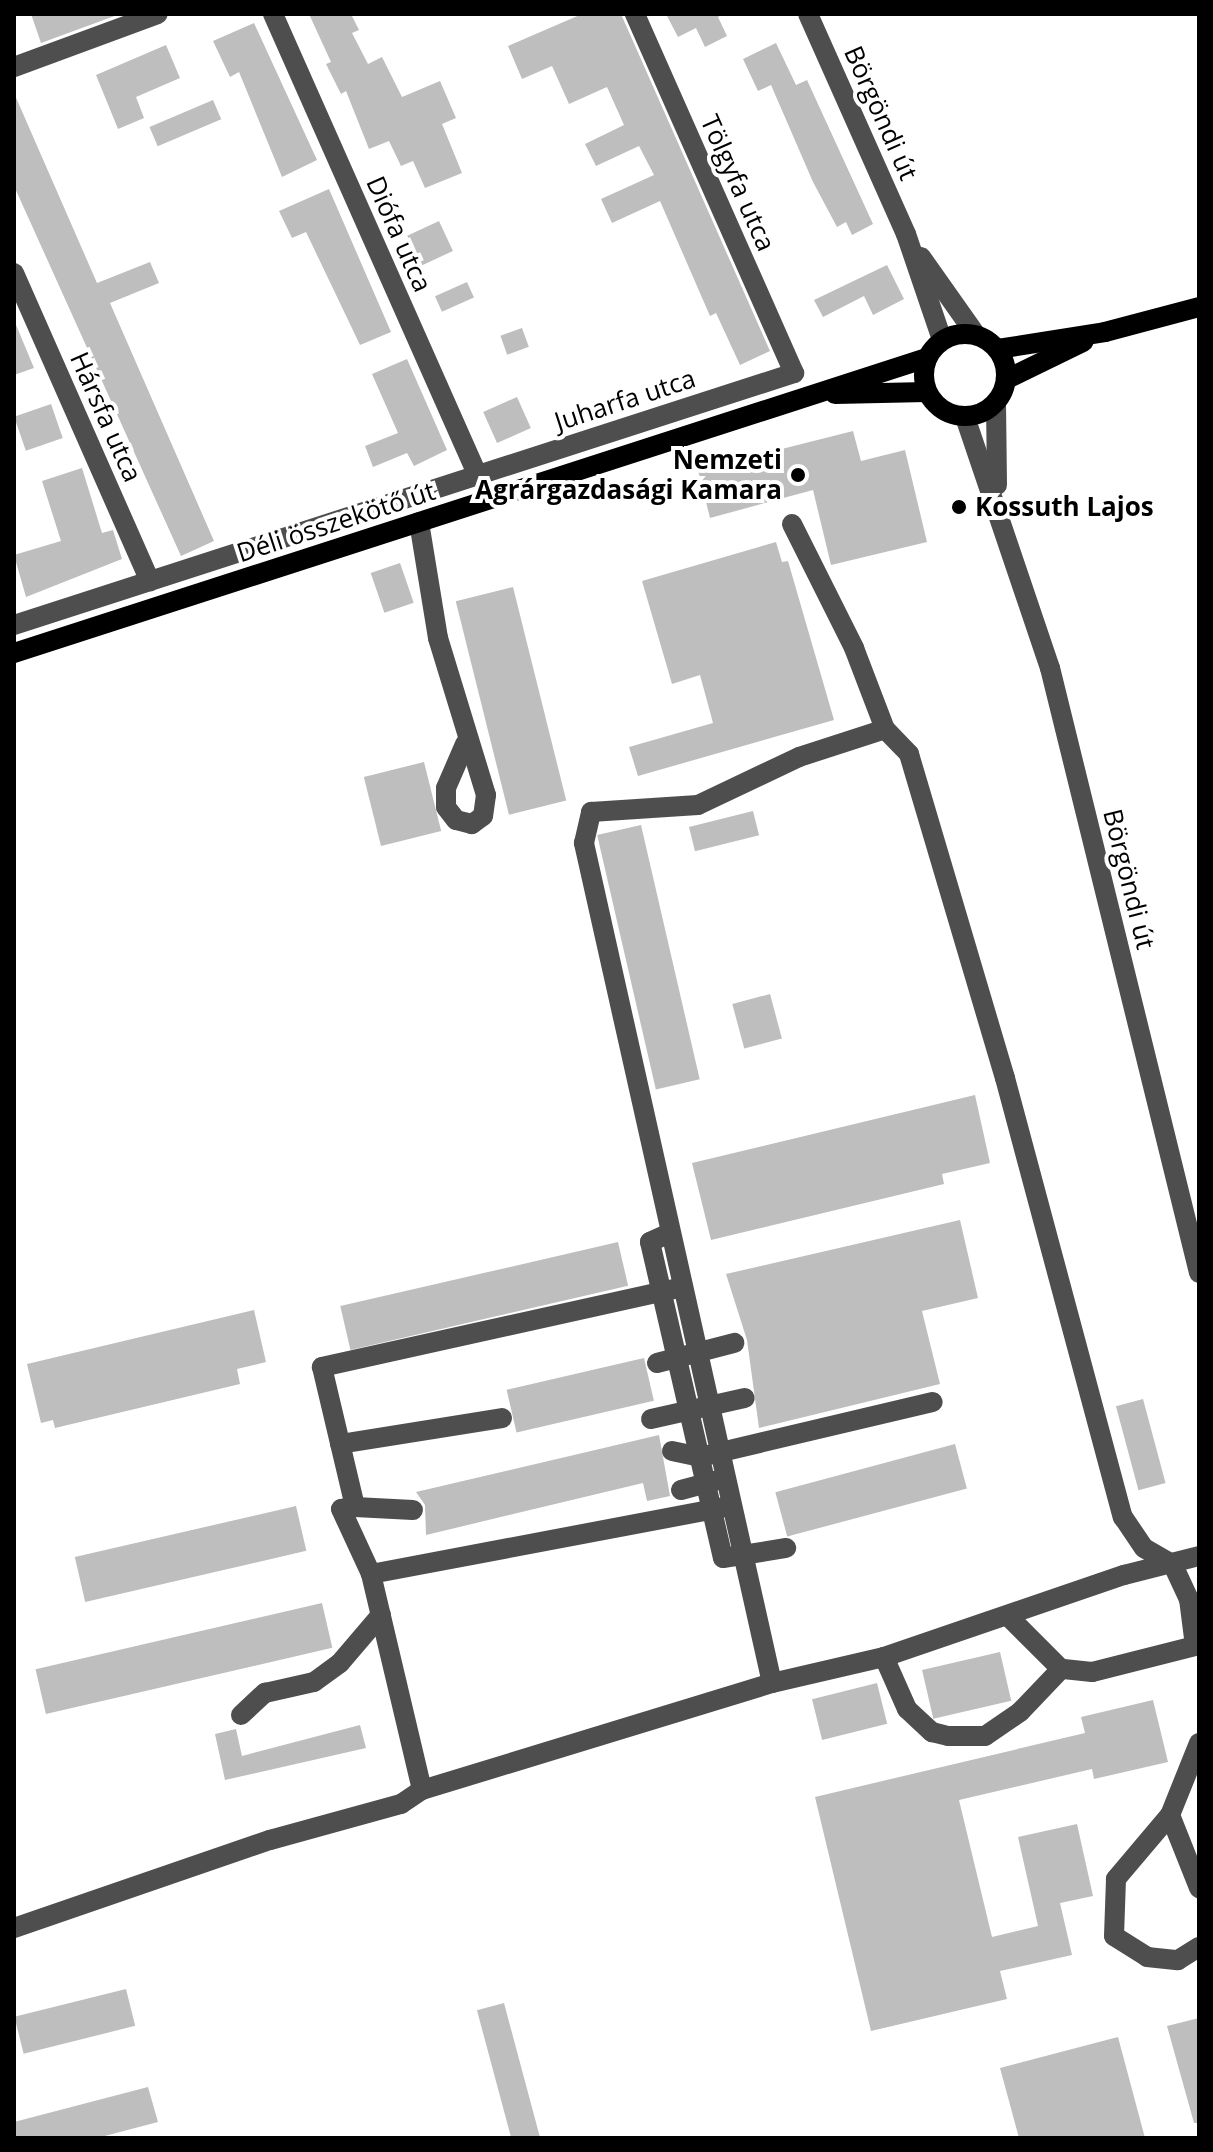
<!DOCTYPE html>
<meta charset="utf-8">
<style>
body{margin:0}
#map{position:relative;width:1213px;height:2152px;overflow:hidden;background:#fff;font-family:"Open Sans",sans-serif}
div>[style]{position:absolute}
.building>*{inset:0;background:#bebebe;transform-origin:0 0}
.minor>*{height:20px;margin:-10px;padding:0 10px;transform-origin:10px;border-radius:10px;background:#4e4e4e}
.major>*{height:20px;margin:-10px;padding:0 10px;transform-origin:10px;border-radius:10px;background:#000}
.major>.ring{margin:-10px;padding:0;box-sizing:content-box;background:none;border:20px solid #000;border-radius:50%}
.dots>*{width:22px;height:22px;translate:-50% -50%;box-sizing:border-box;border:4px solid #fff;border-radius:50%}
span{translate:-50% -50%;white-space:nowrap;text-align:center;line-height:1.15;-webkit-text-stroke:8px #fff;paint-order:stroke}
.street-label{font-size:26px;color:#000}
.poi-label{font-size:26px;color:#000;font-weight:700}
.right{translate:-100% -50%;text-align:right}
.left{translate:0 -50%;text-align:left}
.frame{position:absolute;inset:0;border:16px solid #000;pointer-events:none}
</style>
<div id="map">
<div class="building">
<div style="clip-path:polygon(31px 14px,120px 14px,41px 43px)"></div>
<div style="clip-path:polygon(309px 14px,351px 14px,359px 30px,352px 33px,368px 64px,382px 57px,402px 97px,440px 81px,456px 118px,442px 124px,462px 173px,425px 188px,413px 161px,401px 166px,389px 141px,369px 149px,346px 91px,341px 94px,326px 64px,331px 62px)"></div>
<div style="clip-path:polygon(582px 14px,621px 14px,770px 351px,740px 365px,716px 313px,710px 316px,660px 201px,612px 223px,601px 199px,654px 175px,639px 146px,596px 166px,585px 144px,624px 125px,607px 87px,569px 104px,552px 66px,522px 79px,508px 46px)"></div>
<div style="clip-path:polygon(666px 14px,723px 14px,718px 17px,727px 36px,705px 47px,696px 28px,678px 37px)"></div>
<div style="clip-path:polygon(254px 23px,317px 160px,282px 177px,239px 72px,230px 77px,213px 41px)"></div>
<div style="clip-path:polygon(776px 43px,796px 85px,807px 80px,873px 224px,852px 235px,846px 222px,837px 227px,813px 182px,771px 85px,758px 91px,743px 59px)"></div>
<div style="clip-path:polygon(166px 45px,180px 78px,136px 97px,144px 118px,118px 129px,96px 75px)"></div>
<div style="clip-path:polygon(14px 93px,97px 283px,150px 262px,159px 283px,110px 303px,214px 541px,181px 556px,14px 186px)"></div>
<div style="left:213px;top:100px;width:21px;height:69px;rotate:67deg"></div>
<div style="clip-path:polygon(329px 189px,391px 332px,360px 345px,306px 232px,292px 238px,279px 211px)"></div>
<div style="left:439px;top:221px;width:33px;height:35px;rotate:65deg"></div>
<div style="clip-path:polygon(887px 265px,904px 299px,873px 315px,864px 296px,823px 317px,814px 300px)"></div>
<div style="left:467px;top:282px;width:17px;height:35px;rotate:66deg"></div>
<div style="clip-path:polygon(14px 320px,34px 368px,14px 375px)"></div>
<div style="left:522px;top:328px;width:20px;height:23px;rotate:70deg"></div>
<div style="clip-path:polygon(407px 359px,447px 450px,414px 466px,407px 453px,373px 467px,365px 446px,398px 433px,372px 374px)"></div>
<div style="left:517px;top:397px;width:34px;height:37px;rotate:66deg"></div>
<div style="left:51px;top:404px;width:36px;height:39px;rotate:71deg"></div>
<div style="clip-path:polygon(853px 431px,861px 461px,905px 450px,927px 542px,831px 565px,813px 490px,710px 518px,698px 470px)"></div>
<div style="clip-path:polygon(82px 468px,102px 533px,113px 530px,122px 559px,26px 597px,14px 555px,61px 541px,42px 481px)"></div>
<div style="clip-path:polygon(776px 542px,782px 562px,788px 561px,834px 720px,638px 776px,629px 747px,713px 723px,700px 675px,672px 684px,642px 581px)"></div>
<div style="left:400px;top:563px;width:42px;height:31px;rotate:71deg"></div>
<div style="left:513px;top:587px;width:220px;height:59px;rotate:76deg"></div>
<div style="left:424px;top:762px;width:71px;height:62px;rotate:76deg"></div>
<div style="left:753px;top:811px;width:25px;height:66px;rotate:76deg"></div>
<div style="left:641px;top:825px;width:261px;height:45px;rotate:77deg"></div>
<div style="left:770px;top:994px;width:46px;height:39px;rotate:75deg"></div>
<div style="clip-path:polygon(975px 1095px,990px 1163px,942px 1174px,944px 1184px,711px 1240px,692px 1163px)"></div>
<div style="clip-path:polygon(960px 1220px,978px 1298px,922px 1311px,940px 1384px,759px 1428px,747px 1340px,726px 1274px)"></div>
<div style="left:618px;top:1242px;width:45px;height:285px;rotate:77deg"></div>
<div style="clip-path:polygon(254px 1310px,266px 1362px,237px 1369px,240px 1384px,55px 1428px,53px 1420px,41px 1423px,27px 1364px)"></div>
<div style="left:644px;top:1358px;width:44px;height:141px;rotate:77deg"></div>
<div style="left:1143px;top:1399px;width:87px;height:28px;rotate:75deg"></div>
<div style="clip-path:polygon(659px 1435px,670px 1496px,647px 1501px,643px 1483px,426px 1535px,425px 1505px,416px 1492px)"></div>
<div style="left:955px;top:1444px;width:46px;height:186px;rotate:75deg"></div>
<div style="left:296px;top:1506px;width:46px;height:227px;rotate:77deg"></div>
<div style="left:322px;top:1603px;width:46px;height:294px;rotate:77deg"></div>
<div style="left:1000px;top:1652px;width:50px;height:80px;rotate:77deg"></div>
<div style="left:877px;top:1683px;width:42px;height:67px;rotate:76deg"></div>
<div style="clip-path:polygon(1153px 1700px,1168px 1762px,1094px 1779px,1092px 1769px,959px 1800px,992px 1937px,1038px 1926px,1018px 1837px,1077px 1824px,1093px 1896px,1060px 1903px,1072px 1955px,1000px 1971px,1007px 1999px,871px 2031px,815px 1797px,1085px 1733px,1081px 1717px)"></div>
<div style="clip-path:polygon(360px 1725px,366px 1748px,225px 1780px,215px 1734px,236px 1729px,242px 1756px)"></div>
<div style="left:126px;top:1989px;width:38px;height:115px;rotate:76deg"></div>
<div style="left:504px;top:2003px;width:140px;height:28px;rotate:75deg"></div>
<div style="clip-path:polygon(1199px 2018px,1199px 2123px,1194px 2123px,1167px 2026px)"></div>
<div style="clip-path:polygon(1118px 2037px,1145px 2138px,1019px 2138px,1000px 2068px)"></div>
<div style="clip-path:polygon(148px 2087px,158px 2122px,97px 2138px,14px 2138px,14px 2122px)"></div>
</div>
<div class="minor">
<div style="left:273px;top:14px;width:503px;rotate:66.08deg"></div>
<div style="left:808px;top:14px;width:241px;rotate:66deg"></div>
<div style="left:906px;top:234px;width:112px;rotate:71.2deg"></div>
<div style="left:14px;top:67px;width:153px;rotate:-20.2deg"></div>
<div style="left:921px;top:257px;width:95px;rotate:54.8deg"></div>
<div style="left:14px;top:273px;width:337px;rotate:66.2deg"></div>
<div style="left:996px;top:403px;width:82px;rotate:89.3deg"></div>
<div style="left:965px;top:417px;width:265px;rotate:71.3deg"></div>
<div style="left:1050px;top:668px;width:623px;rotate:76.16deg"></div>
<div style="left:419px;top:522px;width:118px;rotate:80.7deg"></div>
<div style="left:438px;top:638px;width:164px;rotate:73deg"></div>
<div style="left:486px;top:795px;width:21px;rotate:98deg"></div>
<div style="left:483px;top:816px;width:14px;rotate:144deg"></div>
<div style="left:472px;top:824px;width:16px;rotate:-166deg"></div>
<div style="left:456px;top:820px;width:16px;rotate:-128deg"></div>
<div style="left:446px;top:807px;width:19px;rotate:-90deg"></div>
<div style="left:446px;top:788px;width:48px;rotate:-66.6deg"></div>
<div style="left:792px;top:524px;width:139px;rotate:63.4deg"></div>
<div style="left:854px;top:648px;width:87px;rotate:69.1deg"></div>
<div style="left:885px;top:729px;width:35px;rotate:46deg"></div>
<div style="left:909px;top:754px;width:338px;rotate:73.5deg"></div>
<div style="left:1005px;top:1078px;width:455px;rotate:75deg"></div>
<div style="left:1123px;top:1517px;width:37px;rotate:56deg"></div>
<div style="left:1144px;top:1548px;width:34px;rotate:30deg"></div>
<div style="left:1173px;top:1565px;width:38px;rotate:65deg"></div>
<div style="left:1189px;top:1599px;width:47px;rotate:82.7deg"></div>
<div style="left:1195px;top:1646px;width:106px;rotate:165.8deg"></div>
<div style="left:1092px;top:1672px;width:31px;rotate:-174deg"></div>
<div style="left:1061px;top:1669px;width:72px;rotate:-135deg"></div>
<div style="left:14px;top:625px;width:820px;rotate:-17.9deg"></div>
<div style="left:794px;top:373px;width:393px;rotate:-113.9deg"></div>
<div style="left:670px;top:1233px;width:22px;rotate:156deg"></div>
<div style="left:650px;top:1242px;width:324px;rotate:77deg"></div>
<div style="left:723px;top:1558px;width:64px;rotate:-9deg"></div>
<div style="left:683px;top:1287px;width:370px;rotate:167.5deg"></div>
<div style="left:322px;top:1367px;width:144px;rotate:76.7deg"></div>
<div style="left:355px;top:1507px;width:14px;rotate:172deg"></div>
<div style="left:341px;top:1509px;width:72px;rotate:65.2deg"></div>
<div style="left:371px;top:1574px;width:222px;rotate:76.7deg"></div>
<div style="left:422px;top:1790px;width:366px;rotate:-17deg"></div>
<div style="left:772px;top:1683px;width:115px;rotate:-13.1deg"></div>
<div style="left:884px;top:1657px;width:254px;rotate:-18.9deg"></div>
<div style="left:1124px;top:1575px;width:77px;rotate:-14.2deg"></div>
<div style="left:657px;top:1363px;width:80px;rotate:-14.6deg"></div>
<div style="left:651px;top:1419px;width:96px;rotate:-12.6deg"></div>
<div style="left:340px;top:1444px;width:164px;rotate:-9.1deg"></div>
<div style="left:672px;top:1451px;width:29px;rotate:12deg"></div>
<div style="left:700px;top:1457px;width:239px;rotate:-13.3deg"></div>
<div style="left:681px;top:1490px;width:38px;rotate:-15deg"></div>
<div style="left:355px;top:1507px;width:58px;rotate:3deg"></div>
<div style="left:371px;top:1574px;width:360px;rotate:-10.7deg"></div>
<div style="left:884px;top:1657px;width:57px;rotate:66.1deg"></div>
<div style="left:907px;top:1709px;width:34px;rotate:43deg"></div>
<div style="left:932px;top:1732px;width:16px;rotate:14deg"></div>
<div style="left:948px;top:1736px;width:37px"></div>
<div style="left:985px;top:1736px;width:42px;rotate:-34.4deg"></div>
<div style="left:1020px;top:1712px;width:59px;rotate:-46.4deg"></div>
<div style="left:772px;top:1683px;width:861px;rotate:-102.62deg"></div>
<div style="left:584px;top:843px;width:32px;rotate:-77deg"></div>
<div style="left:591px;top:812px;width:107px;rotate:-3.7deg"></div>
<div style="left:698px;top:805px;width:112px;rotate:-25.4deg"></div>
<div style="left:799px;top:757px;width:90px;rotate:-18deg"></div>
<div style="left:241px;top:1715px;width:33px;rotate:-43deg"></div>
<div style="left:265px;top:1693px;width:50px;rotate:-12.7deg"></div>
<div style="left:314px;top:1682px;width:32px;rotate:-36deg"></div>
<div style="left:340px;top:1663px;width:63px;rotate:-49.5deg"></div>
<div style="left:1199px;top:1743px;width:78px;rotate:111.9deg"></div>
<div style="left:1170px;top:1815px;width:79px;rotate:68.3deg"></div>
<div style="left:1170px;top:1815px;width:84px;rotate:130.2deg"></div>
<div style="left:1116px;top:1879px;width:57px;rotate:92deg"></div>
<div style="left:1114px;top:1936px;width:39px;rotate:32deg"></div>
<div style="left:1147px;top:1957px;width:31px;rotate:6deg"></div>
<div style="left:1178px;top:1960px;width:25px;rotate:-32deg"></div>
<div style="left:14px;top:1928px;width:271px;rotate:-19deg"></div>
<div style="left:270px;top:1840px;width:136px;rotate:-15.4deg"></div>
<div style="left:401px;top:1804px;width:25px;rotate:-34deg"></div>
</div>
<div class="major">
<div class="ring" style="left:924px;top:334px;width:62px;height:62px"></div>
<div style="left:998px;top:349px;width:108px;rotate:-9deg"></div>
<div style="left:1105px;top:332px;width:97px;rotate:-14.9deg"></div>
<div style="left:1007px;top:379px;width:85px;rotate:-26deg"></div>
<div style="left:835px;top:394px;width:92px;rotate:-1.2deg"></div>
<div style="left:14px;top:653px;width:959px;rotate:-17.91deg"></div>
</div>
<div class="dots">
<div style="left:798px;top:475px;background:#000"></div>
<div style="left:959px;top:507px;background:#000"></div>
</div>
<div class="street-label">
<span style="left:881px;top:113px;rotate:66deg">Börgöndi út</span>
<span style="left:738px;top:183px;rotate:66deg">Tölgyfa utca</span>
<span style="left:399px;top:234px;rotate:66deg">Diófa utca</span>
<span style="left:625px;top:400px;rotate:-18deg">Juharfa utca</span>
<span style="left:106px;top:417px;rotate:66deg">Hársfa utca</span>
<span style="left:336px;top:522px;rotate:-18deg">Déli összekötő út</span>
<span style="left:1129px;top:879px;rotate:76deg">Börgöndi út</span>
</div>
<div class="poi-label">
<span class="right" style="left:782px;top:475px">Nemzeti<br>Agrárgazdasági Kamara</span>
<span class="left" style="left:975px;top:507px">Kossuth Lajos</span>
</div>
<div class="frame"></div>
</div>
